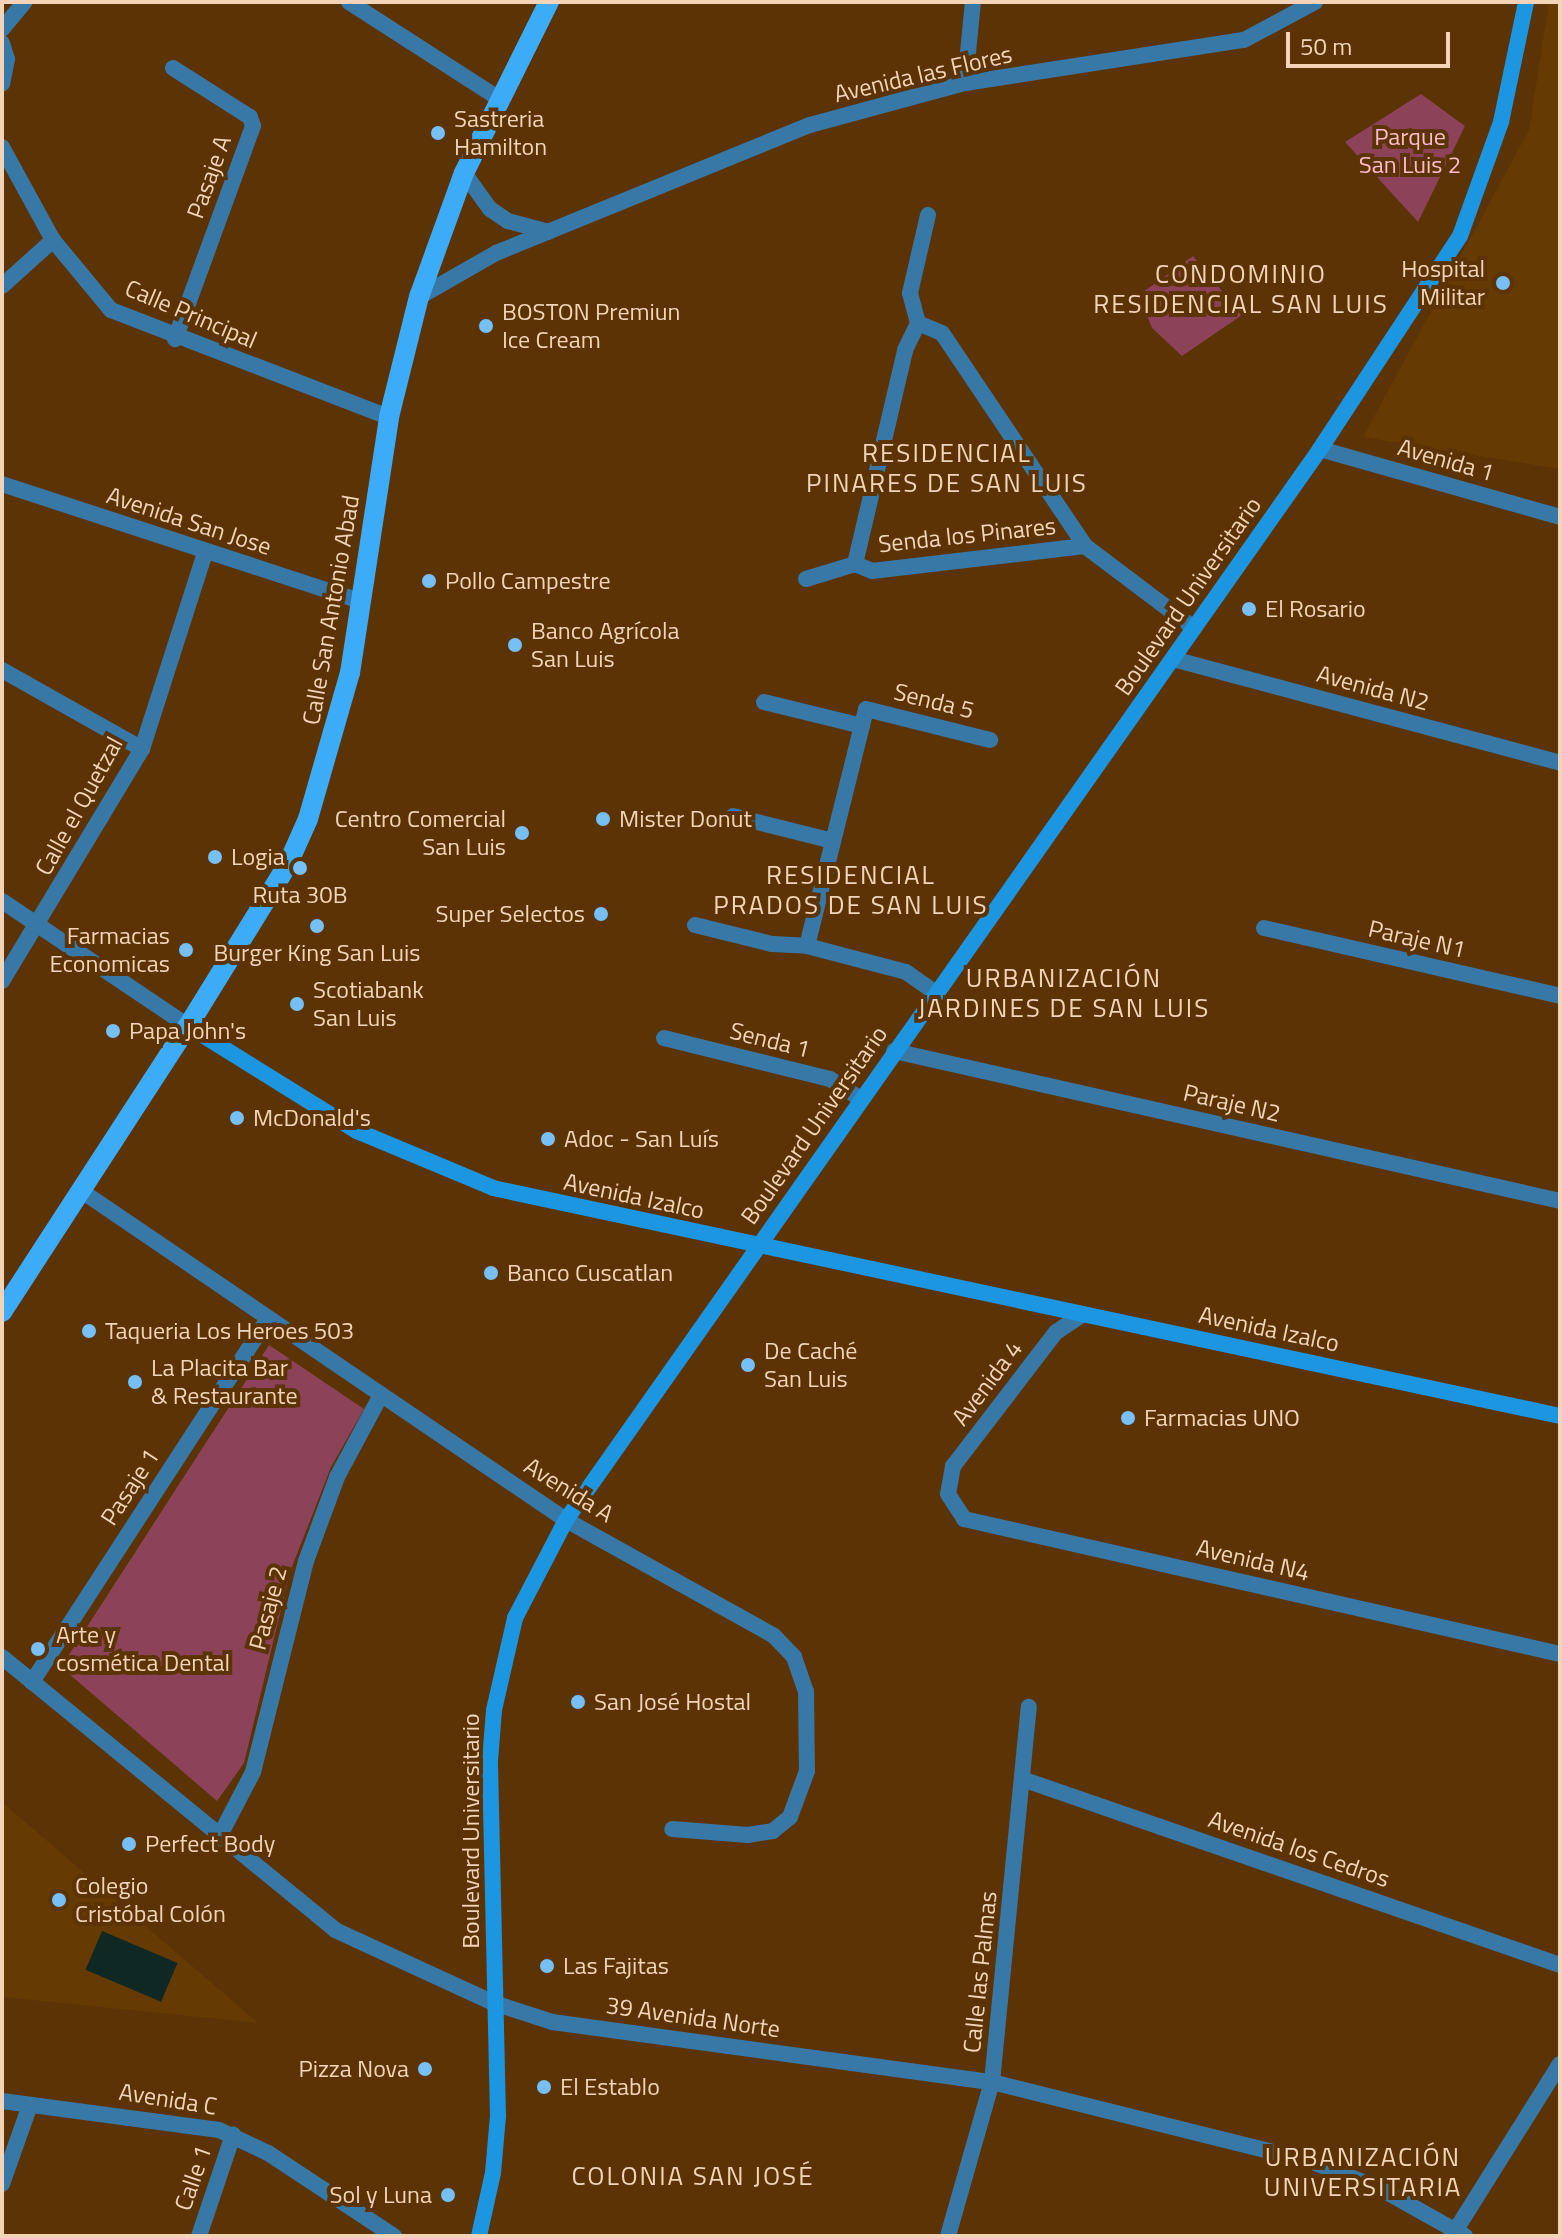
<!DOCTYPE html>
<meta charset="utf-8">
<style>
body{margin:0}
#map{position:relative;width:1562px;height:2238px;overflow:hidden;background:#5b3305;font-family:"Titillium Web",sans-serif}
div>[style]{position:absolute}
.built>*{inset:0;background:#663a03}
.green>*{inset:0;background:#8c4258}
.water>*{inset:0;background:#102824;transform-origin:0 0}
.street>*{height:16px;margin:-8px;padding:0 8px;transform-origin:8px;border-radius:8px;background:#3878a6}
.secondary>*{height:16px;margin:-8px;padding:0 8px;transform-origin:8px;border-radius:8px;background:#1c96e0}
.primary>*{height:20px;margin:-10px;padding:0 10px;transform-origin:10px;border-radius:10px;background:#3cacf8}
.dots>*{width:22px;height:22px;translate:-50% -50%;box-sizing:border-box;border:4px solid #5b3305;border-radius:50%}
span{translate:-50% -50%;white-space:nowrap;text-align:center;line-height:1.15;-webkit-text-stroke:8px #5b3305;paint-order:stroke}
.street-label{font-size:24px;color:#f3d4b9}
.poi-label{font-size:24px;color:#f3d4b9}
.left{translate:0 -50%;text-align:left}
.right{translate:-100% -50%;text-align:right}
.park-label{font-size:24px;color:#fbbccb}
.neighbourhood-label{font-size:26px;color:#f3d4b9;letter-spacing:2px}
.frame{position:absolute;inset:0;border:4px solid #f3d4b9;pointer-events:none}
.scale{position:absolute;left:1286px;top:32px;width:164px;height:36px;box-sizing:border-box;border:4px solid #f3d4b9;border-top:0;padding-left:10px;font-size:24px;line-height:28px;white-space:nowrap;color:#f3d4b9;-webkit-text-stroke:6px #5b3305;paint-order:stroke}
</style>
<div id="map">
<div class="built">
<div style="clip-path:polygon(1549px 2px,1560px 2px,1560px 469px,1363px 437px,1529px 130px)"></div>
<div style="clip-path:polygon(2px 1802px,258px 2023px,2px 1997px)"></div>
</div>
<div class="green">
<div style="clip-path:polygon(1421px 94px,1465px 126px,1418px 222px,1345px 142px)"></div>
<div style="clip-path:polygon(1193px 256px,1242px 315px,1182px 356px,1152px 328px,1139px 295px)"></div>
<div style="clip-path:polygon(269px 1345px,364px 1409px,331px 1467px,290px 1572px,244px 1763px,217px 1801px,61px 1667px)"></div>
</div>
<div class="water">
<div style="left:102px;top:1931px;width:82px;height:42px;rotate:23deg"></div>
</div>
<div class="street">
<div style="left:349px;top:2px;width:177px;rotate:32.8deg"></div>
<div style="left:2px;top:29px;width:35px;rotate:-50deg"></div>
<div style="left:2px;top:43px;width:17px;rotate:73deg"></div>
<div style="left:7px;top:59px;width:25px;rotate:101deg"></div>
<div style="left:173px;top:68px;width:91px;rotate:32.5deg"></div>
<div style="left:250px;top:117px;width:9px;rotate:72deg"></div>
<div style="left:253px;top:126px;width:227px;rotate:110.1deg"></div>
<div style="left:965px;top:83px;width:81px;rotate:-84.4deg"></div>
<div style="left:2px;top:147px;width:106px;rotate:61.3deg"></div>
<div style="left:53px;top:240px;width:91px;rotate:50.4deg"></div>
<div style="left:111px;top:310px;width:298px;rotate:21.1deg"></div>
<div style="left:464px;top:173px;width:44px;rotate:54.2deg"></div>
<div style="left:490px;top:209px;width:22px;rotate:34deg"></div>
<div style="left:508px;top:221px;width:42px;rotate:15deg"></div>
<div style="left:2px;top:286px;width:69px;rotate:-42deg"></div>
<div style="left:419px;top:297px;width:89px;rotate:-29.7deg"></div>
<div style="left:496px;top:253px;width:339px;rotate:-22.2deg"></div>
<div style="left:810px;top:125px;width:161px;rotate:-15.2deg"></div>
<div style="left:965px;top:83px;width:282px;rotate:-8.8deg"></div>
<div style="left:1244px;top:40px;width:81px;rotate:-28.2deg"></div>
<div style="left:918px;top:323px;width:26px;rotate:23deg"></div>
<div style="left:942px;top:333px;width:257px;rotate:56.1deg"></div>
<div style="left:1085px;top:546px;width:136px;rotate:37deg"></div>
<div style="left:918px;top:323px;width:31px;rotate:-105deg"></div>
<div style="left:910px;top:293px;width:80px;rotate:-77deg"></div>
<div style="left:1320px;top:449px;width:249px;rotate:15.8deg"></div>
<div style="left:2px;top:484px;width:379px;rotate:18.1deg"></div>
<div style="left:855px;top:564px;width:220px;rotate:-76.8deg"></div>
<div style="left:905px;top:350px;width:30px;rotate:-64deg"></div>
<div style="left:806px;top:579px;width:51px;rotate:-17deg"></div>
<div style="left:855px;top:564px;width:18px;rotate:22deg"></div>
<div style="left:872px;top:571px;width:214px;rotate:-6.7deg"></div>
<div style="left:1173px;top:659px;width:401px;rotate:15deg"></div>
<div style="left:2px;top:670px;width:161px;rotate:29.4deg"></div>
<div style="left:764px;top:702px;width:101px;rotate:13.8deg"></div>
<div style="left:733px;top:816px;width:103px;rotate:14deg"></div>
<div style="left:2px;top:901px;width:224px;rotate:33.9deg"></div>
<div style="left:695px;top:925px;width:79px;rotate:13.9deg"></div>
<div style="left:772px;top:944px;width:35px;rotate:3deg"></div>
<div style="left:807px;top:946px;width:102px;rotate:14.7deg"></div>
<div style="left:906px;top:972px;width:37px;rotate:35deg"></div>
<div style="left:1264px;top:928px;width:304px;rotate:12.9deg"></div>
<div style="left:807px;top:946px;width:244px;rotate:-76deg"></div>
<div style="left:866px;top:709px;width:128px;rotate:14deg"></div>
<div style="left:2px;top:981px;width:271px;rotate:-58.9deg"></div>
<div style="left:142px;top:749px;width:206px;rotate:-72.2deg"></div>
<div style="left:664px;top:1038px;width:171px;rotate:13.9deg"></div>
<div style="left:830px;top:1079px;width:37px;rotate:33deg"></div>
<div style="left:894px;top:1051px;width:683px;rotate:12.69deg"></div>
<div style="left:83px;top:1192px;width:584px;rotate:34.18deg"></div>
<div style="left:566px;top:1520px;width:238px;rotate:29.1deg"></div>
<div style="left:774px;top:1636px;width:29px;rotate:46deg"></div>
<div style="left:794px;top:1657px;width:36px;rotate:71deg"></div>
<div style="left:806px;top:1691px;width:80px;rotate:89.3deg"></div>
<div style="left:807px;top:1771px;width:49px;rotate:110.3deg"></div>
<div style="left:790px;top:1817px;width:22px;rotate:141deg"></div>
<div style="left:773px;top:1831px;width:25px;rotate:171deg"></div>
<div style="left:748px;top:1835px;width:76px;rotate:-175.5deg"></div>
<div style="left:1083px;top:1314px;width:32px;rotate:146deg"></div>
<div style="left:1056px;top:1332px;width:169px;rotate:127.5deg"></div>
<div style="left:953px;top:1466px;width:28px;rotate:100deg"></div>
<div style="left:948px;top:1494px;width:30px;rotate:57deg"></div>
<div style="left:964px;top:1519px;width:611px;rotate:12.76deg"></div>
<div style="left:2px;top:1657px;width:431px;rotate:39.3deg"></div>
<div style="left:335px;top:1930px;width:175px;rotate:24.7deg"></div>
<div style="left:494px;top:2003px;width:61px;rotate:18.1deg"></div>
<div style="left:552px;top:2022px;width:444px;rotate:7.8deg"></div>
<div style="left:992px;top:2082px;width:331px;rotate:14deg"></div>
<div style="left:1313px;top:2162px;width:75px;rotate:21.8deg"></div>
<div style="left:1383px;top:2190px;width:94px;rotate:29.3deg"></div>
<div style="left:32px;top:1682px;width:433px;rotate:-57deg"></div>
<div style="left:1022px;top:1779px;width:569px;rotate:19.07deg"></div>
<div style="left:218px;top:1839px;width:76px;rotate:-62.4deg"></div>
<div style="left:253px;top:1772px;width:218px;rotate:-75.9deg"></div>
<div style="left:306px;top:1561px;width:90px;rotate:-69.7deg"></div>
<div style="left:337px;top:1477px;width:93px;rotate:-61.8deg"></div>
<div style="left:2px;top:2101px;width:219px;rotate:7.6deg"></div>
<div style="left:219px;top:2130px;width:54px;rotate:25.1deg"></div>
<div style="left:268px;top:2153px;width:151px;rotate:33.4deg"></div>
<div style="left:2px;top:2184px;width:84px;rotate:-70.5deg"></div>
<div style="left:199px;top:2236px;width:107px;rotate:-71.4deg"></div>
<div style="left:948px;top:2236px;width:160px;rotate:-74.1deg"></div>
<div style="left:992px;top:2082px;width:377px;rotate:-84.4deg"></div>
<div style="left:1452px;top:2236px;width:203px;rotate:-57.9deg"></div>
</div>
<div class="secondary">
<div style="left:188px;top:1026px;width:199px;rotate:31.9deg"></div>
<div style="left:357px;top:1131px;width:147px;rotate:22.7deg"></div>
<div style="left:493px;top:1188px;width:1091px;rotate:12.06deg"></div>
<div style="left:479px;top:2236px;width:65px;rotate:-77.5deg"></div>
<div style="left:493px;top:2173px;width:57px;rotate:-85deg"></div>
<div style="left:498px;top:2116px;width:355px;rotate:-91.3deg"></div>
<div style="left:490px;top:1761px;width:51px;rotate:-85.5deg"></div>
<div style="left:494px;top:1710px;width:94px;rotate:-77.1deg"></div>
<div style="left:515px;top:1618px;width:110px;rotate:-62.5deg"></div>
<div style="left:566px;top:1520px;width:1310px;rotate:-54.85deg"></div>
<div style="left:1320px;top:449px;width:255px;rotate:-56.7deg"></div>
<div style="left:1460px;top:236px;width:121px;rotate:-70.2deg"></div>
<div style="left:1501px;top:122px;width:123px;rotate:-78.2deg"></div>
</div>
<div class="primary">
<div style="left:2px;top:1312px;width:341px;rotate:-57deg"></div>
<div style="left:188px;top:1026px;width:188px;rotate:-58.3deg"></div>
<div style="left:287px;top:866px;width:51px;rotate:-65.9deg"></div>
<div style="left:308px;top:819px;width:152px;rotate:-74deg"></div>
<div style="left:350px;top:673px;width:259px;rotate:-81.3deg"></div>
<div style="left:389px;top:417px;width:124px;rotate:-76deg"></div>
<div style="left:419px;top:297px;width:132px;rotate:-70.1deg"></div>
<div style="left:464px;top:173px;width:191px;rotate:-63.6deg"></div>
</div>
<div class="dots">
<div style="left:438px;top:133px;background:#77bff7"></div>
<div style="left:1503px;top:283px;background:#77bff7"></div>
<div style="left:486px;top:326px;background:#77bff7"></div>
<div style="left:429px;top:581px;background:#77bff7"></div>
<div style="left:1249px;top:609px;background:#77bff7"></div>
<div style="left:515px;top:645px;background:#77bff7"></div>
<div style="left:603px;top:819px;background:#77bff7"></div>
<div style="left:522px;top:833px;background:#77bff7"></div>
<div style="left:215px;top:857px;background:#77bff7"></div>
<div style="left:300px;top:868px;background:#77bff7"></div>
<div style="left:601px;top:914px;background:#77bff7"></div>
<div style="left:317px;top:926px;background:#77bff7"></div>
<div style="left:186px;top:950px;background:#77bff7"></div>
<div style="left:297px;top:1004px;background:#77bff7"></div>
<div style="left:113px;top:1031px;background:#77bff7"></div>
<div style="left:237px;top:1118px;background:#77bff7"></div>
<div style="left:548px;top:1139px;background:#77bff7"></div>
<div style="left:491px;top:1273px;background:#77bff7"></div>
<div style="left:89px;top:1331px;background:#77bff7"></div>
<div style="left:748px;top:1365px;background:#77bff7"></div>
<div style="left:135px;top:1382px;background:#77bff7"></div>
<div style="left:1128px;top:1418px;background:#77bff7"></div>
<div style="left:38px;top:1649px;background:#77bff7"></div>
<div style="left:578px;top:1702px;background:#77bff7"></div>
<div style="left:129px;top:1844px;background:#77bff7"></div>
<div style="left:59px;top:1900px;background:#77bff7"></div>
<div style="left:547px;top:1966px;background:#77bff7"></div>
<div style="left:425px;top:2069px;background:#77bff7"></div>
<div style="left:544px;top:2087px;background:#77bff7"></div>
<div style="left:448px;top:2195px;background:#77bff7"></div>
</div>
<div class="street-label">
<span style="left:923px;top:74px;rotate:-13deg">Avenida las Flores</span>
<span style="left:209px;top:177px;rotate:-70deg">Pasaje A</span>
<span style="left:191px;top:314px;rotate:23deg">Calle Principal</span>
<span style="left:1446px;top:460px;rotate:16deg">Avenida 1</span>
<span style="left:189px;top:521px;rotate:18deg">Avenida San Jose</span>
<span style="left:967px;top:535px;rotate:-6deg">Senda los Pinares</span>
<span style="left:1188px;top:596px;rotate:-55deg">Boulevard Universitario</span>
<span style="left:331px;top:610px;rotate:-80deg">Calle San Antonio Abad</span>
<span style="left:1373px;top:688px;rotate:15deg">Avenida N2</span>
<span style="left:934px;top:701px;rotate:14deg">Senda 5</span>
<span style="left:79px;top:806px;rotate:-61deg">Calle el Quetzal</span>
<span style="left:1417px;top:939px;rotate:13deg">Paraje N1</span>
<span style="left:770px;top:1040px;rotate:14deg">Senda 1</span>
<span style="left:1232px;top:1103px;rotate:13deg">Paraje N2</span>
<span style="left:814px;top:1125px;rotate:-55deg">Boulevard Universitario</span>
<span style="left:634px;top:1196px;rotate:12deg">Avenida Izalco</span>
<span style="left:1269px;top:1329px;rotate:12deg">Avenida Izalco</span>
<span style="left:987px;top:1383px;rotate:-53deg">Avenida 4</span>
<span style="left:130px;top:1487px;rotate:-57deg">Pasaje 1</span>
<span style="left:569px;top:1490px;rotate:32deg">Avenida A</span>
<span style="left:1253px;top:1560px;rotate:13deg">Avenida N4</span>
<span style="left:268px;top:1608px;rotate:-75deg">Pasaje 2</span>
<span style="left:471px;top:1831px;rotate:-90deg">Boulevard Universitario</span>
<span style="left:1299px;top:1849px;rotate:19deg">Avenida los Cedros</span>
<span style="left:980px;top:1972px;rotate:-84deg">Calle las Palmas</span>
<span style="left:693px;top:2017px;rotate:8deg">39 Avenida Norte</span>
<span style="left:168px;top:2099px;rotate:9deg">Avenida C</span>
<span style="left:193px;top:2178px;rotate:-71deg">Calle 1</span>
</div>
<div class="poi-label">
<span class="left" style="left:454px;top:133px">Sastreria<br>Hamilton</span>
<span class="right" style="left:1485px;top:283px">Hospital<br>Militar</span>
<span class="left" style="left:502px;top:326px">BOSTON Premiun<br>Ice Cream</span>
<span class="left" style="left:445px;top:581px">Pollo Campestre</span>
<span class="left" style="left:1265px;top:609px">El Rosario</span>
<span class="left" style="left:531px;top:645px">Banco Agrícola<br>San Luis</span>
<span class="right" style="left:506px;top:833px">Centro Comercial<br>San Luis</span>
<span class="left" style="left:619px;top:819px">Mister Donut</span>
<span class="left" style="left:231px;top:857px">Logia</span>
<span style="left:300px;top:895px">Ruta 30B</span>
<span class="right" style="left:585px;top:914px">Super Selectos</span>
<span class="right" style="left:170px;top:950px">Farmacias<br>Economicas</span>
<span style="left:317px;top:953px">Burger King San Luis</span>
<span class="left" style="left:313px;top:1004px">Scotiabank<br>San Luis</span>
<span class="left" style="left:129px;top:1031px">Papa John's</span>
<span class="left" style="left:253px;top:1118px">McDonald's</span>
<span class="left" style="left:564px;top:1139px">Adoc - San Luís</span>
<span class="left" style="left:507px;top:1273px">Banco Cuscatlan</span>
<span class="left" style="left:105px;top:1331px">Taqueria Los Heroes 503</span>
<span class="left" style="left:764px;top:1365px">De Caché<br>San Luis</span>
<span class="left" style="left:151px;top:1382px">La Placita Bar<br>&amp; Restaurante</span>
<span class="left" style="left:1144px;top:1418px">Farmacias UNO</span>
<span class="left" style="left:56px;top:1649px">Arte y<br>cosmética Dental</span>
<span class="left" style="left:594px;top:1702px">San José Hostal</span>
<span class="left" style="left:145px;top:1844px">Perfect Body</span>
<span class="left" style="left:75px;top:1900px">Colegio<br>Cristóbal Colón</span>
<span class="left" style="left:563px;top:1966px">Las Fajitas</span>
<span class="right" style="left:409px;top:2069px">Pizza Nova</span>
<span class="left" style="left:560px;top:2087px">El Establo</span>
<span class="right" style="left:432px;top:2195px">Sol y Luna</span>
</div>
<div class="park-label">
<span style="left:1410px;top:151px">Parque<br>San Luis 2</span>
</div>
<div class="neighbourhood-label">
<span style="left:1241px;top:289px">CONDOMINIO<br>RESIDENCIAL SAN LUIS</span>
<span style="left:947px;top:468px">RESIDENCIAL<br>PINARES DE SAN LUIS</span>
<span style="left:851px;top:890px">RESIDENCIAL<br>PRADOS DE SAN LUIS</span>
<span style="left:1064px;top:993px">URBANIZACIÓN<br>JARDINES DE SAN LUIS</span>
<span style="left:1363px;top:2172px">URBANIZACIÓN<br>UNIVERSITARIA</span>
<span style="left:693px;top:2176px">COLONIA SAN JOSÉ</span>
</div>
<div class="frame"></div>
<div class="scale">50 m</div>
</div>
